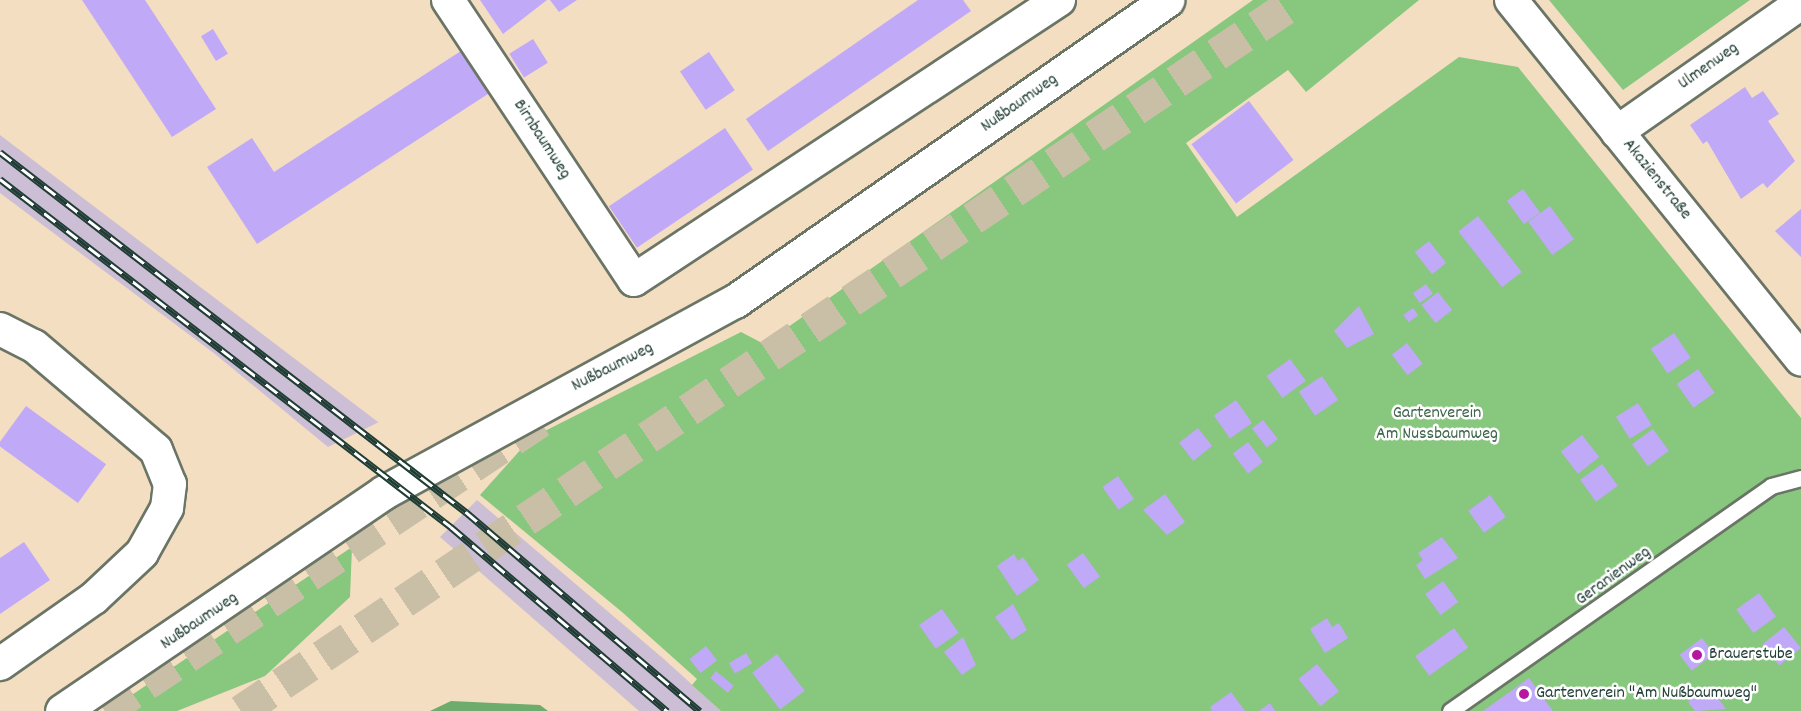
<!DOCTYPE html>
<meta charset="utf-8">
<style>
body{margin:0}
#map{position:relative;width:1801px;height:711px;overflow:hidden;background:#f4dec2;font-family:Dekko,sans-serif}
div>[style]{position:absolute}
.industrial>*{inset:0;background:#ccbed4}
.green>*{inset:0;background:#88c77e}
.forest>*{inset:0;background:#6eac6d}
.building>*{inset:0;background:#c0a9f6;transform-origin:0 0}
.highway-tunnel>*{height:33px;margin-top:-16.5px;transform-origin:0;background:repeating-linear-gradient(90deg,#c9bea6 0 33px,transparent 0 49px)}
.roads{filter:drop-shadow(2px 0 #6a7566) drop-shadow(-2px 0 #6a7566) drop-shadow(0 2px #6a7566) drop-shadow(0 -2px #6a7566)}
.lane>*{height:15px;margin:-7.5px;padding:0 7.5px;transform-origin:7.5px;border-radius:7.5px;background:#fff}
.street>*{height:32px;margin:-16px;padding:0 16px;transform-origin:16px;border-radius:16px;background:#fff}
.secondary>*{height:33px;margin:-16.5px;padding:0 16.5px;transform-origin:16.5px;border-radius:16.5px;background:#fff}
.rail>*{height:7px;margin-top:-3.5px;transform-origin:0;background:repeating-linear-gradient(90deg,#fff 0 14px,#1f3d34 0 28px);box-sizing:border-box;border-block:2px solid #1f3d34}
.dots>*{width:16px;height:16px;translate:-50% -50%;box-sizing:border-box;border:3px solid #fff;border-radius:50%}
span{translate:-50% -50%;white-space:nowrap;text-align:center;line-height:1.15;-webkit-text-stroke:5px #fff;paint-order:stroke}
.street-label{font-size:18px;color:#1f3d34}
.park-label{font-size:18px;color:#3e664a}
.poi-label{font-size:18px;color:#1f3d34}
.left{translate:0 -50%;text-align:left}
</style>
<div id="map">
<div class="industrial">
<div style="clip-path:polygon(0 135px,378px 422px,379px 422px,328px 447px,215px 354px,0 193px)"></div>
<div style="clip-path:polygon(477px 500px,665px 660px,721px 711px,639px 711px,440px 537px)"></div>
</div>
<div class="green">
<div style="clip-path:polygon(1253px 0,1419px 0,1306px 92px,1288px 70px,1186px 143px,1237px 217px,1459px 57px,1518px 67px,1801px 418px,1801px 711px,721px 711px,692px 685px,697px 679px,622px 612px,480px 495px,531px 438px,741px 332px,764px 344px)"></div>
<div style="clip-path:polygon(1549px 0,1750px 0,1623px 90px)"></div>
<div style="clip-path:polygon(352px 547px,350px 597px,265px 676px,177px 711px,108px 711px)"></div>
</div>
<div class="forest">
<div style="clip-path:polygon(451px 701px,540px 705px,548px 711px,430px 711px)"></div>
</div>
<div class="building">
<div style="clip-path:polygon(82px 0,145px 0,216px 109px,172px 137px)"></div>
<div style="clip-path:polygon(480px 0,547px 0,503px 34px)"></div>
<div style="clip-path:polygon(550px 0,577px 0,559px 12px)"></div>
<div style="clip-path:polygon(918px 0,963px 0,971px 11px,768px 151px,746px 119px)"></div>
<div style="left:213px;top:29px;width:29px;height:14px;rotate:59deg"></div>
<div style="left:533px;top:39px;width:28px;height:28px;rotate:58deg"></div>
<div style="clip-path:polygon(464px 49px,491px 92px,257px 244px,207px 167px,252px 138px,274px 172px)"></div>
<div style="left:709px;top:52px;width:46px;height:35px;rotate:56deg"></div>
<div style="clip-path:polygon(1745px 87px,1752px 98px,1763px 91px,1779px 114px,1768px 121px,1795px 161px,1767px 188px,1763px 183px,1741px 199px,1707px 141px,1703px 144px,1690px 125px)"></div>
<div style="left:1249px;top:101px;width:74px;height:72px;rotate:53deg"></div>
<div style="left:725px;top:128px;width:50px;height:140px;rotate:56deg"></div>
<div style="left:1523px;top:189px;width:29px;height:20px;rotate:54deg"></div>
<div style="left:1550px;top:206px;width:41px;height:27px;rotate:54deg"></div>
<div style="clip-path:polygon(1801px 209px,1801px 257px,1775px 231px)"></div>
<div style="left:1478px;top:216px;width:71px;height:25px;rotate:52deg"></div>
<div style="left:1429px;top:241px;width:28px;height:18px;rotate:52deg"></div>
<div style="left:1426px;top:284px;width:12px;height:16px;rotate:55deg"></div>
<div style="left:1438px;top:292px;width:23px;height:21px;rotate:52deg"></div>
<div style="clip-path:polygon(1359px 306px,1374px 334px,1347px 348px,1334px 331px)"></div>
<div style="left:1413px;top:308px;width:9px;height:12px;rotate:54deg"></div>
<div style="left:1674px;top:333px;width:30px;height:28px;rotate:56deg"></div>
<div style="left:1407px;top:343px;width:26px;height:19px;rotate:53deg"></div>
<div style="left:1290px;top:359px;width:27px;height:29px;rotate:54deg"></div>
<div style="left:1698px;top:369px;width:29px;height:26px;rotate:55deg"></div>
<div style="left:1322px;top:376px;width:29px;height:28px;rotate:56deg"></div>
<div style="left:1236px;top:400px;width:28px;height:27px;rotate:55deg"></div>
<div style="left:1638px;top:403px;width:26px;height:26px;rotate:58deg"></div>
<div style="left:26px;top:406px;width:99px;height:48px;rotate:36deg"></div>
<div style="left:1263px;top:420px;width:24px;height:14px;rotate:52deg"></div>
<div style="left:1198px;top:428px;width:23px;height:24px;rotate:52deg"></div>
<div style="left:1653px;top:429px;width:27px;height:26px;rotate:54deg"></div>
<div style="left:1582px;top:435px;width:28px;height:27px;rotate:52deg"></div>
<div style="left:1248px;top:442px;width:25px;height:19px;rotate:53deg"></div>
<div style="left:1602px;top:464px;width:27px;height:27px;rotate:54deg"></div>
<div style="left:1118px;top:476px;width:28px;height:19px;rotate:55deg"></div>
<div style="clip-path:polygon(1165px 494px,1185px 522px,1167px 535px,1143px 510px)"></div>
<div style="left:1490px;top:495px;width:27px;height:27px;rotate:54deg"></div>
<div style="clip-path:polygon(1442px 537px,1458px 558px,1425px 579px,1416px 565px,1423px 560px,1418px 553px)"></div>
<div style="clip-path:polygon(24px 542px,50px 580px,0 614px,0 558px)"></div>
<div style="left:1083px;top:553px;width:29px;height:20px;rotate:54deg"></div>
<div style="clip-path:polygon(1014px 554px,1018px 561px,1023px 557px,1039px 580px,1017px 596px,997px 566px)"></div>
<div style="left:1443px;top:581px;width:26px;height:22px;rotate:54deg"></div>
<div style="left:1759px;top:593px;width:29px;height:28px;rotate:54deg"></div>
<div style="clip-path:polygon(1013px 604px,1027px 630px,1012px 640px,995px 617px)"></div>
<div style="left:942px;top:609px;width:29px;height:28px;rotate:55deg"></div>
<div style="clip-path:polygon(1327px 618px,1332px 627px,1339px 623px,1348px 638px,1325px 653px,1310px 629px)"></div>
<div style="left:1784px;top:627px;width:27px;height:28px;rotate:51deg"></div>
<div style="left:1454px;top:628px;width:24px;height:48px;rotate:54deg"></div>
<div style="clip-path:polygon(963px 637px,976px 665px,962px 675px,944px 652px)"></div>
<div style="left:1702px;top:638px;width:20px;height:28px;rotate:53deg"></div>
<div style="left:706px;top:646px;width:18px;height:21px;rotate:52deg"></div>
<div style="left:746px;top:653px;width:12px;height:20px;rotate:59deg"></div>
<div style="left:777px;top:654px;width:46px;height:31px;rotate:53deg"></div>
<div style="left:1317px;top:664px;width:35px;height:24px;rotate:51deg"></div>
<div style="left:716px;top:671px;width:23px;height:9px;rotate:40deg"></div>
<div style="clip-path:polygon(1529px 678px,1553px 711px,1483px 711px)"></div>
<div style="clip-path:polygon(1709px 686px,1726px 709px,1695px 711px,1688px 702px)"></div>
<div style="clip-path:polygon(1231px 692px,1245px 711px,1212px 711px,1210px 707px)"></div>
<div style="clip-path:polygon(1270px 703px,1275px 711px,1259px 711px)"></div>
</div>
<div class="highway-tunnel">
<div style="left:105px;top:711px;width:523px;rotate:-33.69deg"></div>
<div style="left:241px;top:711px;width:1273px;rotate:-33.95deg"></div>
</div>
<div class="roads">
<div class="lane">
<div style="left:1450px;top:711px;width:392px;rotate:-35deg"></div>
<div style="left:1771px;top:486px;width:31px;rotate:-15deg"></div>
</div>
<div class="street">
<div style="left:448px;top:0;width:336px;rotate:56.4deg"></div>
<div style="left:634px;top:280px;width:509px;rotate:-33.38deg"></div>
<div style="left:1511px;top:0;width:462px;rotate:51.1deg"></div>
<div style="left:1617px;top:132px;width:225px;rotate:-35deg"></div>
<div style="left:0;top:329px;width:38px;rotate:27deg"></div>
<div style="left:34px;top:346px;width:160px;rotate:40.4deg"></div>
<div style="left:156px;top:450px;width:37px;rotate:68deg"></div>
<div style="left:170px;top:484px;width:24px;rotate:97deg"></div>
<div style="left:167px;top:508px;width:51px;rotate:119.1deg"></div>
<div style="left:142px;top:553px;width:66px;rotate:136.8deg"></div>
<div style="left:94px;top:598px;width:115px;rotate:144.9deg"></div>
</div>
<div class="secondary">
<div style="left:62px;top:711px;width:389px;rotate:-34.2deg"></div>
<div style="left:384px;top:492px;width:400px;rotate:-28.6deg"></div>
<div style="left:735px;top:301px;width:527px;rotate:-34.87deg"></div>
</div>
</div>
<div class="rail">
<div style="left:0;top:152px;width:589px;rotate:37.69deg"></div>
<div style="left:466px;top:512px;width:307px;rotate:40.4deg"></div>
<div style="left:0;top:179px;width:570px;rotate:37.65deg"></div>
<div style="left:451px;top:527px;width:284px;rotate:40.4deg"></div>
</div>
<div class="dots">
<div style="left:1697px;top:655px;background:#b5179e"></div>
<div style="left:1524px;top:694px;background:#b5179e"></div>
</div>
<div class="street-label">
<span style="left:1709px;top:67px;rotate:-35deg">Ulmenweg</span>
<span style="left:1020px;top:104px;rotate:-35deg">Nußbaumweg</span>
<span style="left:541px;top:140px;rotate:57deg">Birnbaumweg</span>
<span style="left:1656px;top:180px;rotate:51deg">Akazienstraße</span>
<span style="left:613px;top:368px;rotate:-27deg">Nußbaumweg</span>
<span style="left:1614px;top:577px;rotate:-36deg">Geranienweg</span>
<span style="left:200px;top:622px;rotate:-34deg">Nußbaumweg</span>
</div>
<div class="park-label">
<span style="left:1437px;top:425px">Gartenverein<br>Am Nussbaumweg</span>
</div>
<div class="poi-label">
<span class="left" style="left:1709px;top:655px">Brauerstube</span>
<span class="left" style="left:1536px;top:694px">Gartenverein "Am Nußbaumweg"</span>
</div>
</div>
